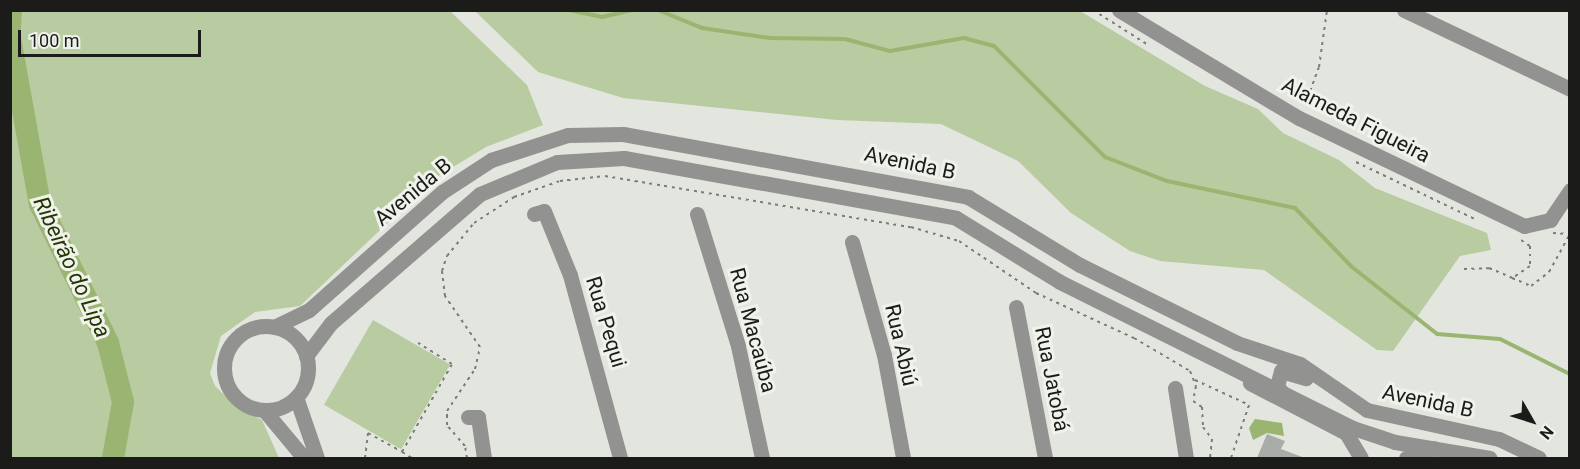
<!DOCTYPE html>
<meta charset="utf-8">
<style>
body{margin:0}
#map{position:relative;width:1580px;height:469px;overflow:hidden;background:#e3e6df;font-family:Roboto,sans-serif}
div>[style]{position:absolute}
.green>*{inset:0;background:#b9cba0;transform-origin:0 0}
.water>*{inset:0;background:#9ab571}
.stream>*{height:4px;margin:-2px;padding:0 2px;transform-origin:2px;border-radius:2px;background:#9ab571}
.river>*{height:22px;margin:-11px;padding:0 11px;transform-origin:11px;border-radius:11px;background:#9ab571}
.building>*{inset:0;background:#aaada7}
.path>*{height:2px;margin-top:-1px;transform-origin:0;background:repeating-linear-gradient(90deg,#7b7d78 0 3px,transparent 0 7.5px)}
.minor>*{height:15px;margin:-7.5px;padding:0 7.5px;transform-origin:7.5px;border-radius:7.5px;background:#929390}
.tertiary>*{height:15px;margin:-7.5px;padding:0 7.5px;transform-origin:7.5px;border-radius:7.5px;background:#929390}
.tertiary>.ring{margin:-7.5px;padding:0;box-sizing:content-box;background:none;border:15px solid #929390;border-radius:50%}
span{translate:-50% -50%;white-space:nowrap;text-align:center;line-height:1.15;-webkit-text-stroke:6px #f0f3ec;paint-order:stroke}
.street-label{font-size:21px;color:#1b1c1a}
.water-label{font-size:22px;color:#253502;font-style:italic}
.frame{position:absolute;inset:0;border:12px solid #1b1c1a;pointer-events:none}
.north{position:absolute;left:1502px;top:391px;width:60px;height:60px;-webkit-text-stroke:4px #f0f3ec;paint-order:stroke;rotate:129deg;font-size:16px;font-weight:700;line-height:24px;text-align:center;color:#1b1c1a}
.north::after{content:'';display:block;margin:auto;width:21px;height:27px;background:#1b1c1a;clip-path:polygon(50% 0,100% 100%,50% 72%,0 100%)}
.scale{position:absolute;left:18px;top:30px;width:183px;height:27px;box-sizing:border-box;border:3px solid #1b1c1a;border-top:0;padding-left:8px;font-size:18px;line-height:21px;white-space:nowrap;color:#1b1c1a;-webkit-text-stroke:4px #f0f3ec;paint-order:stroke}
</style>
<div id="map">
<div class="green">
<div style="clip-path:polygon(10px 11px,450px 11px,527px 85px,543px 125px,486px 147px,435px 178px,300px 306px,255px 312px,221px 336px,210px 373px,215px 386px,236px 406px,262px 420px,279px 458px,11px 458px)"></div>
<div style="clip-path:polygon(475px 11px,1080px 11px,1205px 86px,1258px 109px,1283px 133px,1339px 160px,1375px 188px,1487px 233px,1491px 250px,1460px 256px,1393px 351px,1377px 350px,1264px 270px,1160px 261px,1130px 251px,1071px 213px,1018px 161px,941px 124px,837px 120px,623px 98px,538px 72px)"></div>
<div style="left:373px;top:320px;width:89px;height:98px;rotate:30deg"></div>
</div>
<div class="water">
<div style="clip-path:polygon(1255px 419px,1282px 423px,1284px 436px,1267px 433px,1253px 440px,1249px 428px)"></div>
</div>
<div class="stream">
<div style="left:569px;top:10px;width:34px;rotate:12deg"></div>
<div style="left:602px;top:17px;width:32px;rotate:-13deg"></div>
<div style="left:658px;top:10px;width:48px;rotate:22.2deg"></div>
<div style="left:702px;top:28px;width:69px;rotate:8.4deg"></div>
<div style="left:770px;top:38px;width:75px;rotate:0.8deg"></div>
<div style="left:845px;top:39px;width:47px;rotate:14.9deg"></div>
<div style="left:890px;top:51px;width:75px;rotate:-10deg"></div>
<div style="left:964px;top:38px;width:31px;rotate:15deg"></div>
<div style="left:994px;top:46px;width:157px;rotate:45deg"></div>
<div style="left:1105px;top:157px;width:66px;rotate:21.2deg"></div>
<div style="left:1167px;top:181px;width:131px;rotate:11.9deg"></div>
<div style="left:1295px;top:208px;width:82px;rotate:46deg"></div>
<div style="left:1352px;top:267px;width:108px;rotate:38.2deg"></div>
<div style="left:1437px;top:334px;width:63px;rotate:4.5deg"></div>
<div style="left:1500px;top:339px;width:78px;rotate:26.6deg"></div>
</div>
<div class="river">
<div style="left:10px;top:27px;width:17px;rotate:-87deg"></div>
<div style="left:10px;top:38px;width:169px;rotate:79.8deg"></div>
<div style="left:40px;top:204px;width:155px;rotate:63.9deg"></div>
<div style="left:108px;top:343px;width:61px;rotate:75.7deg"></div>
<div style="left:123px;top:402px;width:57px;rotate:100.1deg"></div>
</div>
<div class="building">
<div style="clip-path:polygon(1267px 434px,1285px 441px,1281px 449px,1305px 458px,1257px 458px)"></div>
</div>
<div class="path">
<div style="left:1093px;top:10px;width:67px;rotate:32.3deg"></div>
<div style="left:1305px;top:105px;width:40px;rotate:-69.8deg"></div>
<div style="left:1319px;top:67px;width:58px;rotate:-82deg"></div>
<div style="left:1356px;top:162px;width:132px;rotate:25.6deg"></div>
<div style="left:1553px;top:233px;width:17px;rotate:3deg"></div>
<div style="left:1521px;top:240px;width:11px;rotate:34deg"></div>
<div style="left:1530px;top:246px;width:20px;rotate:90deg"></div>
<div style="left:1530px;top:266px;width:22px;rotate:146deg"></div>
<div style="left:1512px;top:278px;width:21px;rotate:23deg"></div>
<div style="left:1531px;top:286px;width:23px;rotate:-38deg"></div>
<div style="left:1549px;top:272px;width:43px;rotate:-61.1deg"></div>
<div style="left:1464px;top:269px;width:25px;rotate:-2deg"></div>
<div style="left:1489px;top:268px;width:25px;rotate:23deg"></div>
<div style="left:1195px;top:380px;width:60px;rotate:24.8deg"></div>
<div style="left:1249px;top:405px;width:56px;rotate:108.8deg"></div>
<div style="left:402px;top:452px;width:12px;rotate:31deg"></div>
<div style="left:365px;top:458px;width:25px;rotate:-83deg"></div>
<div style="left:368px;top:433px;width:39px;rotate:29deg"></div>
<div style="left:402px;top:452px;width:101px;rotate:-60.4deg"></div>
<div style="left:452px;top:364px;width:40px;rotate:-148deg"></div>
<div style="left:467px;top:458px;width:12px;rotate:-99deg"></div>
<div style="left:465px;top:446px;width:28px;rotate:-131deg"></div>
<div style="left:447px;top:425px;width:14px;rotate:-90deg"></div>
<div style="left:447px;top:411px;width:50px;rotate:-56.3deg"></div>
<div style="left:475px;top:369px;width:23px;rotate:-77deg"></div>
<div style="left:480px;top:347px;width:62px;rotate:-124.5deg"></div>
<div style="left:445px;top:296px;width:25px;rotate:-97deg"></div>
<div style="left:442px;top:271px;width:16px;rotate:-72deg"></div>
<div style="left:447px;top:256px;width:43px;rotate:-50.7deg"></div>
<div style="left:474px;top:223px;width:48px;rotate:-33deg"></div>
<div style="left:514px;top:197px;width:49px;rotate:-19.2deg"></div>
<div style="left:560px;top:181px;width:45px;rotate:-6.3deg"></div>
<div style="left:605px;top:176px;width:310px;rotate:9.5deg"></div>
<div style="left:911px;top:227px;width:50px;rotate:16.3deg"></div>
<div style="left:959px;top:241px;width:93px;rotate:34deg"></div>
<div style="left:1036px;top:293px;width:108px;rotate:24.7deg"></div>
<div style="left:1134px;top:338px;width:65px;rotate:30.5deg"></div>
<div style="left:1190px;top:371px;width:16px;rotate:68deg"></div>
<div style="left:1196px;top:386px;width:15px;rotate:101deg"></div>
<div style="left:1193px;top:401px;width:11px;rotate:34deg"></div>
<div style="left:1202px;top:407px;width:20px;rotate:87deg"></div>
<div style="left:1203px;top:427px;width:15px;rotate:53deg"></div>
<div style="left:1212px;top:439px;width:19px;rotate:96deg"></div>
</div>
<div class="minor">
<div style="left:1119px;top:10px;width:210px;rotate:31deg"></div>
<div style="left:1299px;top:118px;width:250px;rotate:25.6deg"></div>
<div style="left:1524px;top:226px;width:27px;rotate:-13deg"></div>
<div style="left:1550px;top:220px;width:36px;rotate:-56deg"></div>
<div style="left:1404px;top:10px;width:184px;rotate:25.4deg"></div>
<div style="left:534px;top:214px;width:10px;rotate:-17deg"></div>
<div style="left:544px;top:211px;width:69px;rotate:67.9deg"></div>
<div style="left:570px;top:275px;width:190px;rotate:74.7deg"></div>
<div style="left:697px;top:214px;width:138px;rotate:72.7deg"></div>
<div style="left:738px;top:346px;width:115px;rotate:77.9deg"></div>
<div style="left:852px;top:242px;width:117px;rotate:74.2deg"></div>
<div style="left:884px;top:355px;width:105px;rotate:79.5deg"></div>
<div style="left:1016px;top:307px;width:154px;rotate:79.1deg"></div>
<div style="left:1250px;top:383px;width:108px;rotate:27.5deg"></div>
<div style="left:1346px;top:433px;width:29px;rotate:59deg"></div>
<div style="left:1175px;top:388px;width:71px;rotate:81.1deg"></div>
<div style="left:468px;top:417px;width:10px"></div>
<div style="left:478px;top:417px;width:41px;rotate:81.7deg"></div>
<div style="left:1406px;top:458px;width:29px;rotate:-20deg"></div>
</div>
<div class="tertiary">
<div class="ring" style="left:224px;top:326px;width:69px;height:69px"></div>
<div style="left:274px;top:327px;width:39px;rotate:-26deg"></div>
<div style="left:309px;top:310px;width:178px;rotate:-41.6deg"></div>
<div style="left:442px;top:192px;width:59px;rotate:-33.1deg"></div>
<div style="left:491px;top:160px;width:81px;rotate:-18deg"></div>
<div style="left:568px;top:135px;width:55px;rotate:-1deg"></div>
<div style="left:623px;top:134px;width:351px;rotate:10.3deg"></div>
<div style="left:968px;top:197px;width:131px;rotate:31.3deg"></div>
<div style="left:1080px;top:265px;width:175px;rotate:26.4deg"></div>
<div style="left:1237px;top:343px;width:66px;rotate:18.4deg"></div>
<div style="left:1300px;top:364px;width:81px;rotate:34.5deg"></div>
<div style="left:1367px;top:410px;width:135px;rotate:12.4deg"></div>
<div style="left:1499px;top:439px;width:44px;rotate:25.4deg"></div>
<div style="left:306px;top:356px;width:41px;rotate:-52.9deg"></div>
<div style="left:331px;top:323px;width:197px;rotate:-40.9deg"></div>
<div style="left:480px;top:194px;width:83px;rotate:-22.6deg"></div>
<div style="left:557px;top:162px;width:67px;rotate:-3.4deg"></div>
<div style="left:624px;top:158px;width:337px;rotate:10.2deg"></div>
<div style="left:956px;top:218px;width:122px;rotate:31.6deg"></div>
<div style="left:1060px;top:282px;width:327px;rotate:26.5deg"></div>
<div style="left:1353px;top:428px;width:44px;rotate:18.4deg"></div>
<div style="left:1395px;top:442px;width:96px;rotate:9.6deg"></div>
<div style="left:1285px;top:396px;width:13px;rotate:-129deg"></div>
<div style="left:1277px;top:386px;width:16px;rotate:-75deg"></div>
<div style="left:1281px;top:371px;width:26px;rotate:16deg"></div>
<div style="left:296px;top:397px;width:65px;rotate:71deg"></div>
<div style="left:264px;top:410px;width:62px;rotate:50.2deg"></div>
</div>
<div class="street-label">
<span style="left:1356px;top:120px;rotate:27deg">Alameda Figueira</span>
<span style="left:910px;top:163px;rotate:12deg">Avenida B</span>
<span style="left:413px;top:192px;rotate:-40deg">Avenida B</span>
<span style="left:606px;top:322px;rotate:73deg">Rua Pequi</span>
<span style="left:753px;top:330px;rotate:75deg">Rua Macaúba</span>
<span style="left:901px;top:345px;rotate:77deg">Rua Abiú</span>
<span style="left:1052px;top:379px;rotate:79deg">Rua Jatobá</span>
<span style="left:1428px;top:401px;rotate:12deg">Avenida B</span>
</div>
<div class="water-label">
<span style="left:72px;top:267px;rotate:65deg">Ribeirão do Lipa</span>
</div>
<div class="frame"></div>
<div class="north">N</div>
<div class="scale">100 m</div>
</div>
